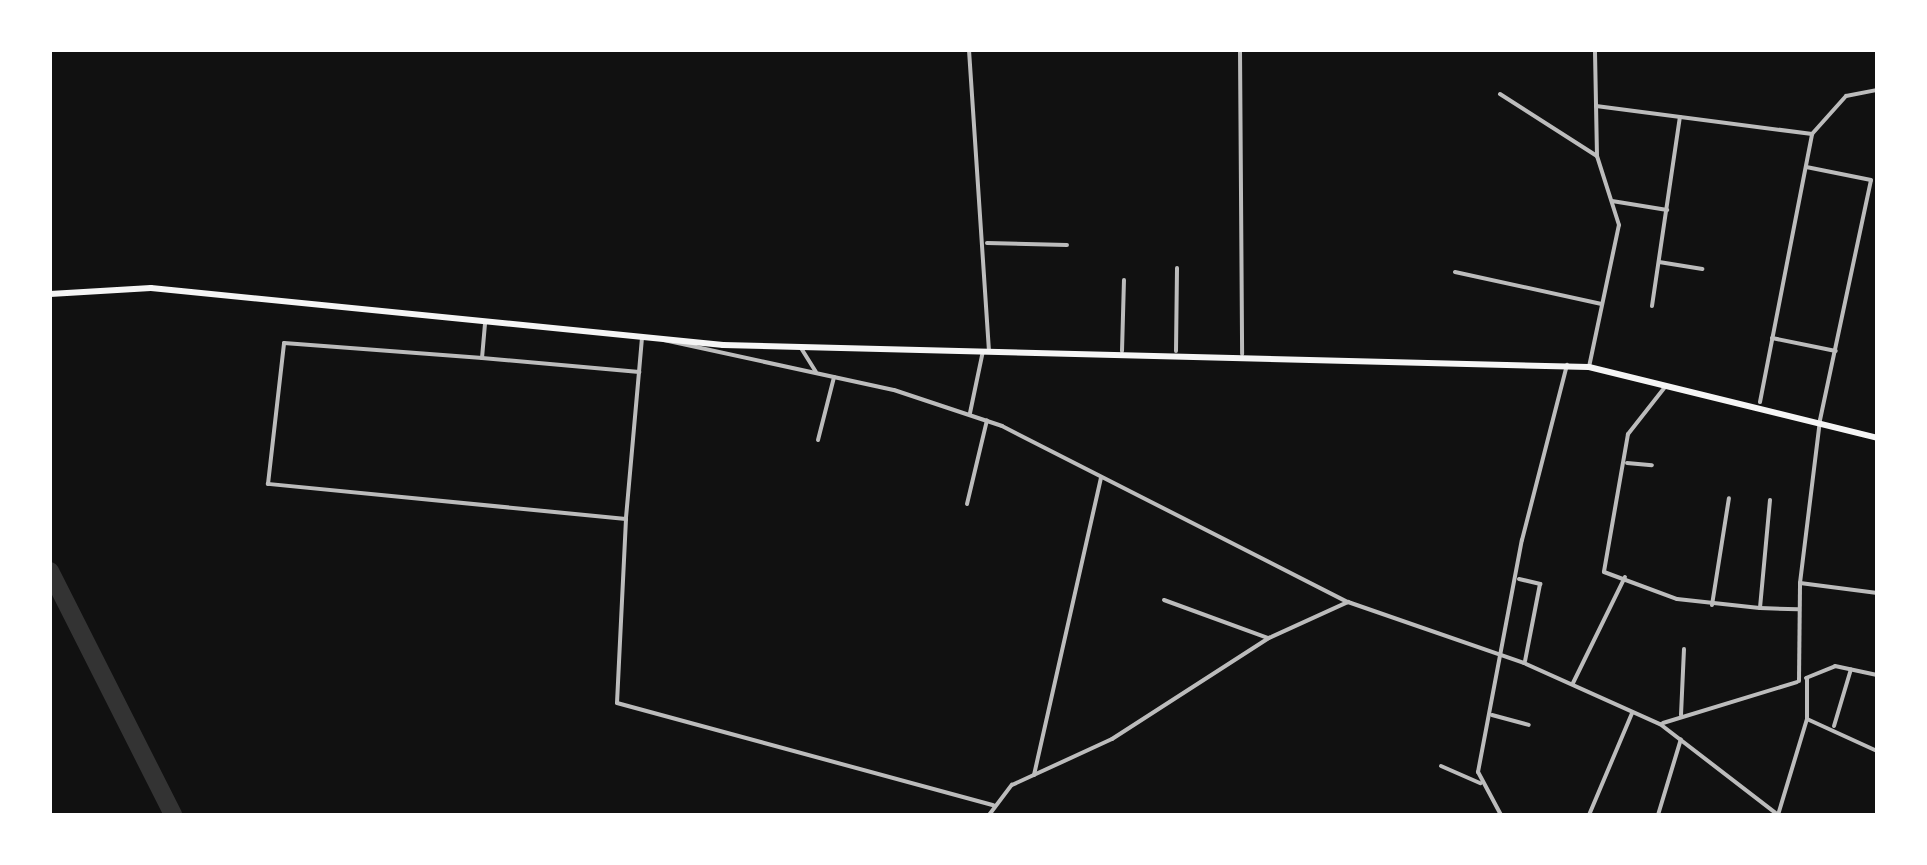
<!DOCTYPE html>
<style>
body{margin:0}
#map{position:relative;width:1927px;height:865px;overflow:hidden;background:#111;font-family:"PT Sans",sans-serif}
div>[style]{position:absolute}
.river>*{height:18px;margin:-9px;padding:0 9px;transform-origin:9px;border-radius:9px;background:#333}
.minor>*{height:4px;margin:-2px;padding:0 2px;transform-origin:2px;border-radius:2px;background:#bcbcbc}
.secondary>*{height:6px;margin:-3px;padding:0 3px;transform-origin:3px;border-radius:3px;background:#f5f5f5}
span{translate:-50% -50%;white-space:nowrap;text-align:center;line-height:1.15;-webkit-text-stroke:9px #fff;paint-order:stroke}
.frame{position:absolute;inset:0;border:52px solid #fff;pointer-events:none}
</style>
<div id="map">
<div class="river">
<div style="left:50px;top:571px;width:273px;rotate:63.2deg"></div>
</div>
<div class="minor">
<div style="left:969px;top:50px;width:300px;rotate:86.2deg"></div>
<div style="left:1240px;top:50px;width:304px;rotate:89.6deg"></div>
<div style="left:1500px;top:94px;width:115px;rotate:32.6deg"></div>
<div style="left:1596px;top:106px;width:218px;rotate:7.4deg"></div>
<div style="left:1612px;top:201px;width:56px;rotate:9.3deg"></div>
<div style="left:987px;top:243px;width:80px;rotate:1.4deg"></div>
<div style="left:1659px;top:262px;width:44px;rotate:9.2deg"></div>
<div style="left:1455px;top:272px;width:150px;rotate:12.3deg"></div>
<div style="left:1652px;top:306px;width:191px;rotate:-81.6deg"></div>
<div style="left:1772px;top:338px;width:65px;rotate:11.5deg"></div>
<div style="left:664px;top:340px;width:235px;rotate:12.3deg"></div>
<div style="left:894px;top:390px;width:114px;rotate:18.4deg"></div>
<div style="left:1002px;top:426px;width:388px;rotate:27deg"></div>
<div style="left:1348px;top:602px;width:186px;rotate:19.1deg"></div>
<div style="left:1524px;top:663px;width:149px;rotate:24.2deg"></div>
<div style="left:1660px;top:724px;width:149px;rotate:37.6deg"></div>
<div style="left:1778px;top:815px;width:100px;rotate:-73.2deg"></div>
<div style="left:1807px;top:719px;width:41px;rotate:-90deg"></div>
<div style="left:801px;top:348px;width:28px;rotate:58deg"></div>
<div style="left:1122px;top:351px;width:71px;rotate:-88.4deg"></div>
<div style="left:1176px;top:351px;width:83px;rotate:-89.3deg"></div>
<div style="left:482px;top:358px;width:158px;rotate:5.1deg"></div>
<div style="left:639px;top:372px;width:148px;rotate:95.1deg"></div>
<div style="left:626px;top:519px;width:360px;rotate:-174.4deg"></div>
<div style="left:268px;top:484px;width:142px;rotate:-83.5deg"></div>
<div style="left:284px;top:343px;width:199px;rotate:4.3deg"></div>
<div style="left:482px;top:358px;width:36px;rotate:-85deg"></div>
<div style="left:1589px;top:367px;width:145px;rotate:-78.1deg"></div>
<div style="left:1619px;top:225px;width:72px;rotate:-107.7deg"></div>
<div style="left:1597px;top:156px;width:106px;rotate:-91.1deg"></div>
<div style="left:639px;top:372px;width:34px;rotate:-85deg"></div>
<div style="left:1665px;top:387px;width:60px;rotate:128.2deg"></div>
<div style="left:1628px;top:434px;width:140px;rotate:99.9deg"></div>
<div style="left:1604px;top:572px;width:78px;rotate:20.3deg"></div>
<div style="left:1677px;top:599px;width:83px;rotate:6.2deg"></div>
<div style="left:1760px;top:402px;width:273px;rotate:-79deg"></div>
<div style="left:1812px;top:134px;width:51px;rotate:-48.2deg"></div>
<div style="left:1846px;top:96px;width:32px;rotate:-11deg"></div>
<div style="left:970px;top:413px;width:63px;rotate:-78.2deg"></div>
<div style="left:818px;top:440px;width:65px;rotate:-75.7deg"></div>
<div style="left:1627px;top:463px;width:25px;rotate:5deg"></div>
<div style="left:1770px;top:500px;width:108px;rotate:95.3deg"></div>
<div style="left:1760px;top:608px;width:38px;rotate:2deg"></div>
<div style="left:967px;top:504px;width:86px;rotate:-76.6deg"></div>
<div style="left:626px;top:519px;width:184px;rotate:92.8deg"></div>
<div style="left:617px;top:703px;width:390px;rotate:15.2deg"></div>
<div style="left:1519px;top:579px;width:22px;rotate:13deg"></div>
<div style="left:1540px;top:584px;width:78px;rotate:101deg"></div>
<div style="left:1800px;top:583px;width:78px;rotate:7.4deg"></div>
<div style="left:1164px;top:600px;width:111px;rotate:20.1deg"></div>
<div style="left:1712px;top:605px;width:108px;rotate:-81deg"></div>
<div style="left:1806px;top:678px;width:31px;rotate:-22deg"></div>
<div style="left:1835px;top:666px;width:43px;rotate:12.1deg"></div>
<div style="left:1799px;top:681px;width:98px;rotate:-89.4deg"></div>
<div style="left:1800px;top:583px;width:164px;rotate:-83deg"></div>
<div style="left:1820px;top:420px;width:245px;rotate:-78deg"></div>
<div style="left:1871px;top:180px;width:66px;rotate:-168.7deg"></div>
<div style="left:1573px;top:683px;width:118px;rotate:-63.9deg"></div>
<div style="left:1492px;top:715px;width:38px;rotate:15deg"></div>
<div style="left:1681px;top:715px;width:66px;rotate:-87.4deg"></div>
<div style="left:1807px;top:719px;width:77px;rotate:24.6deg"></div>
<div style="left:1663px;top:723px;width:140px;rotate:-17deg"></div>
<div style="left:1834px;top:726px;width:59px;rotate:-73.4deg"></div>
<div style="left:1441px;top:766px;width:43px;rotate:23.6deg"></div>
<div style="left:1034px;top:775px;width:305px;rotate:-77.3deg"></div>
<div style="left:989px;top:815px;width:38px;rotate:-53deg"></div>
<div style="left:1012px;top:785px;width:110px;rotate:-24.7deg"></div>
<div style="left:1112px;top:739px;width:187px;rotate:-32.8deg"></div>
<div style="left:1269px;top:638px;width:87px;rotate:-24.5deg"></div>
<div style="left:1501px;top:815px;width:49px;rotate:-118.1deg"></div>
<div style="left:1478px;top:772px;width:236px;rotate:-79.3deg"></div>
<div style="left:1522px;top:540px;width:181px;rotate:-75.6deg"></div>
<div style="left:1589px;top:815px;width:111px;rotate:-67.1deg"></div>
<div style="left:1658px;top:815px;width:79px;rotate:-73.2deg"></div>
</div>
<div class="secondary">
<div style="left:50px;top:294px;width:101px;rotate:-3.4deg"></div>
<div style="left:151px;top:288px;width:575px;rotate:5.69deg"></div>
<div style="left:723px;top:345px;width:866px;rotate:1.46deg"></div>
<div style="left:1589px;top:367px;width:297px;rotate:13.8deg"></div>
</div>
<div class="frame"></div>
</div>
